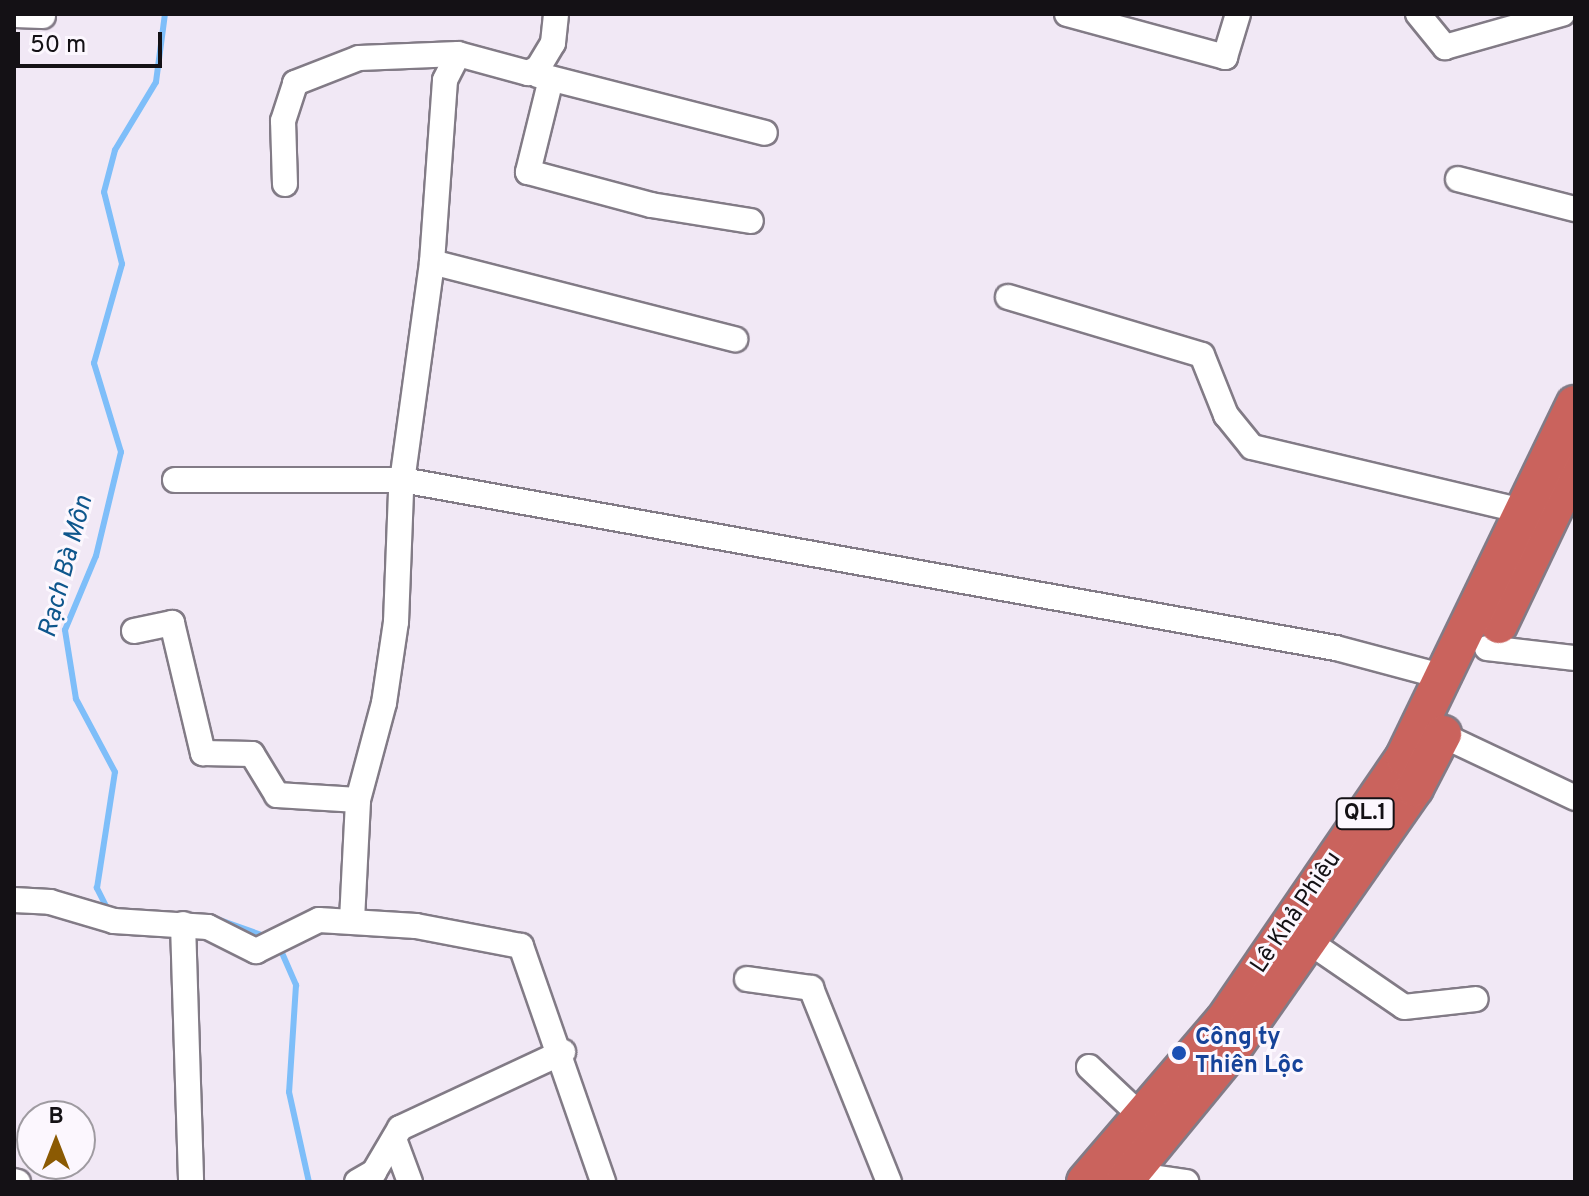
<!DOCTYPE html>
<meta charset="utf-8">
<style>
body{margin:0}
#map{position:relative;width:1589px;height:1196px;overflow:hidden;background:#f1e8f5;font-family:Overpass,sans-serif}
div>[style]{position:absolute}
.stream>*{height:6px;margin:-3px;padding:0 3px;transform-origin:3px;border-radius:3px;background:#7ebef9}
.roads{filter:drop-shadow(2px 0 #827b86) drop-shadow(-2px 0 #827b86) drop-shadow(0 2px #827b86) drop-shadow(0 -2px #827b86)}
.minor>*{height:24px;margin:-12px;padding:0 12px;transform-origin:12px;border-radius:12px;background:#fff}
.highway>*{height:36px;margin:-18px;padding:0 18px;transform-origin:18px;border-radius:18px;background:#ca635d}
.dots>*{width:22px;height:22px;translate:-50% -50%;box-sizing:border-box;border:4px solid #fcf7fe;border-radius:50%}
span{translate:-50% -50%;white-space:nowrap;text-align:center;line-height:1.15;-webkit-text-stroke:6px #fcf7fe;paint-order:stroke}
.shield-label span{padding:2px 6px;background:#fcf7fe;border:2px solid;border-radius:6px;-webkit-text-stroke-width:0}
.shield-label{font-size:22px;color:#141115;font-weight:700}
.street-label{font-size:24px;color:#141115}
.transit-label{font-size:24px;color:#164399;font-weight:700}
.left{translate:0 -50%;text-align:left}
.water-label{font-size:26px;color:#0e568c;font-style:italic}
.frame{position:absolute;inset:0;border:16px solid #141115;pointer-events:none}
.north{position:absolute;left:16px;top:1100px;width:80px;height:80px;box-sizing:border-box;background:#fcf7fe;border:2px solid #9f9ba1;border-radius:50%;rotate:0deg;font-size:22px;font-weight:700;line-height:32px;text-align:center;color:#141115}
.north::after{content:'';display:block;margin:auto;width:28px;height:36px;background:#8b5a03;clip-path:polygon(50% 0,100% 100%,50% 72%,0 100%)}
.scale{position:absolute;left:16px;top:32px;width:146px;height:36px;box-sizing:border-box;border:4px solid #141115;border-top:0;padding-left:10px;font-size:24px;line-height:28px;white-space:nowrap;color:#141115;-webkit-text-stroke:6px #fcf7fe;paint-order:stroke}
</style>
<div id="map">
<div class="stream">
<div style="left:108px;top:910px;width:25px;rotate:-117deg"></div>
<div style="left:97px;top:888px;width:117px;rotate:-81.2deg"></div>
<div style="left:115px;top:772px;width:83px;rotate:-118.1deg"></div>
<div style="left:76px;top:699px;width:70px;rotate:-99.1deg"></div>
<div style="left:65px;top:630px;width:80px;rotate:-67.3deg"></div>
<div style="left:96px;top:556px;width:107px;rotate:-76.5deg"></div>
<div style="left:121px;top:452px;width:93px;rotate:-106.9deg"></div>
<div style="left:94px;top:363px;width:103px;rotate:-74.2deg"></div>
<div style="left:122px;top:264px;width:74px;rotate:-104deg"></div>
<div style="left:104px;top:192px;width:43px;rotate:-75.3deg"></div>
<div style="left:115px;top:150px;width:79px;rotate:-58.9deg"></div>
<div style="left:156px;top:82px;width:69px;rotate:-82.5deg"></div>
<div style="left:214px;top:918px;width:56px;rotate:19.7deg"></div>
<div style="left:279px;top:946px;width:43px;rotate:66.4deg"></div>
<div style="left:296px;top:985px;width:107px;rotate:93.7deg"></div>
<div style="left:289px;top:1092px;width:92px;rotate:77.5deg"></div>
</div>
<div class="roads">
<div class="minor">
<div style="left:1067px;top:14px;width:164px;rotate:15.2deg"></div>
<div style="left:1225px;top:57px;width:45px;rotate:-73.2deg"></div>
<div style="left:1418px;top:14px;width:43px;rotate:50.7deg"></div>
<div style="left:1445px;top:47px;width:122px;rotate:-15.8deg"></div>
<div style="left:14px;top:15px;width:29px;rotate:2deg"></div>
<div style="left:538px;top:75px;width:234px;rotate:14.3deg"></div>
<div style="left:551px;top:79px;width:96px;rotate:103.9deg"></div>
<div style="left:528px;top:172px;width:127px;rotate:15deg"></div>
<div style="left:651px;top:205px;width:101px;rotate:9.1deg"></div>
<div style="left:1458px;top:179px;width:121px;rotate:14.4deg"></div>
<div style="left:285px;top:184px;width:63px;rotate:-91.8deg"></div>
<div style="left:283px;top:121px;width:40px;rotate:-72deg"></div>
<div style="left:295px;top:83px;width:69px;rotate:-21.3deg"></div>
<div style="left:359px;top:58px;width:99px;rotate:-2.3deg"></div>
<div style="left:432px;top:262px;width:313px;rotate:14.3deg"></div>
<div style="left:1008px;top:297px;width:202px;rotate:16.6deg"></div>
<div style="left:1202px;top:355px;width:65px;rotate:68.2deg"></div>
<div style="left:1226px;top:415px;width:41px;rotate:50.9deg"></div>
<div style="left:1252px;top:447px;width:282px;rotate:13.3deg"></div>
<div style="left:175px;top:480px;width:227px"></div>
<div style="left:402px;top:480px;width:949px;rotate:10.2deg"></div>
<div style="left:1336px;top:648px;width:113px;rotate:14.9deg"></div>
<div style="left:134px;top:631px;width:39px;rotate:-12deg"></div>
<div style="left:172px;top:623px;width:134px;rotate:76.6deg"></div>
<div style="left:203px;top:753px;width:49px;rotate:1.2deg"></div>
<div style="left:252px;top:754px;width:48px;rotate:58.6deg"></div>
<div style="left:277px;top:795px;width:81px;rotate:3.5deg"></div>
<div style="left:1487px;top:648px;width:89px;rotate:6.5deg"></div>
<div style="left:1442px;top:735px;width:147px;rotate:25.3deg"></div>
<div style="left:14px;top:900px;width:36px;rotate:3deg"></div>
<div style="left:50px;top:902px;width:67px;rotate:16.5deg"></div>
<div style="left:114px;top:921px;width:94px;rotate:3.7deg"></div>
<div style="left:208px;top:927px;width:54px;rotate:26.6deg"></div>
<div style="left:256px;top:951px;width:70px;rotate:-26.2deg"></div>
<div style="left:319px;top:920px;width:97px;rotate:3.5deg"></div>
<div style="left:416px;top:926px;width:107px;rotate:10.8deg"></div>
<div style="left:521px;top:946px;width:250px;rotate:70.8deg"></div>
<div style="left:352px;top:920px;width:120px;rotate:-87.1deg"></div>
<div style="left:358px;top:800px;width:100px;rotate:-75deg"></div>
<div style="left:384px;top:703px;width:82px;rotate:-81.6deg"></div>
<div style="left:396px;top:622px;width:133px;rotate:-87.8deg"></div>
<div style="left:401px;top:489px;width:229px;rotate:-82.2deg"></div>
<div style="left:432px;top:262px;width:182px;rotate:-85.9deg"></div>
<div style="left:445px;top:80px;width:29px;rotate:-63deg"></div>
<div style="left:458px;top:54px;width:73px;rotate:15.2deg"></div>
<div style="left:528px;top:73px;width:11px;rotate:-27deg"></div>
<div style="left:538px;top:68px;width:29px;rotate:-59deg"></div>
<div style="left:553px;top:43px;width:29px;rotate:-84deg"></div>
<div style="left:183px;top:924px;width:258px;rotate:88.2deg"></div>
<div style="left:1308px;top:941px;width:116px;rotate:34.5deg"></div>
<div style="left:1404px;top:1007px;width:72px;rotate:-6.3deg"></div>
<div style="left:747px;top:979px;width:65px;rotate:8deg"></div>
<div style="left:811px;top:988px;width:209px;rotate:68.1deg"></div>
<div style="left:1089px;top:1067px;width:73px;rotate:43.3deg"></div>
<div style="left:394px;top:1139px;width:46px;rotate:69.6deg"></div>
<div style="left:1132px;top:1174px;width:55px;rotate:8.4deg"></div>
<div style="left:14px;top:1181px;width:4px;rotate:14deg"></div>
<div style="left:357px;top:1182px;width:20px;rotate:-30deg"></div>
<div style="left:374px;top:1172px;width:51px;rotate:-59.4deg"></div>
<div style="left:400px;top:1128px;width:180px;rotate:-25deg"></div>
</div>
<div class="highway">
<div style="left:1499px;top:625px;width:176px;rotate:-64.5deg"></div>
<div style="left:1085px;top:1182px;width:213px;rotate:-49.4deg"></div>
<div style="left:1224px;top:1020px;width:319px;rotate:-55.6deg"></div>
<div style="left:1404px;top:757px;width:392px;rotate:-64.2deg"></div>
<div style="left:1124px;top:1182px;width:167px;rotate:-50.6deg"></div>
<div style="left:1230px;top:1053px;width:323px;rotate:-55.1deg"></div>
<div style="left:1415px;top:788px;width:61px;rotate:-62.6deg"></div>
</div>
</div>
<div class="dots">
<div style="left:1179px;top:1053px;background:#1a4fb4"></div>
</div>
<div class="shield-label">
<span style="left:1365px;top:814px">QL.1</span>
</div>
<div class="street-label">
<span style="left:1297px;top:913px;rotate:-56deg">Lê Khả Phiêu</span>
</div>
<div class="transit-label">
<span class="left" style="left:1195px;top:1053px">Công ty<br>Thiên Lộc</span>
</div>
<div class="water-label">
<span style="left:67px;top:567px;rotate:-75deg">Rạch Bà Môn</span>
</div>
<div class="frame"></div>
<div class="north">B</div>
<div class="scale">50 m</div>
</div>
